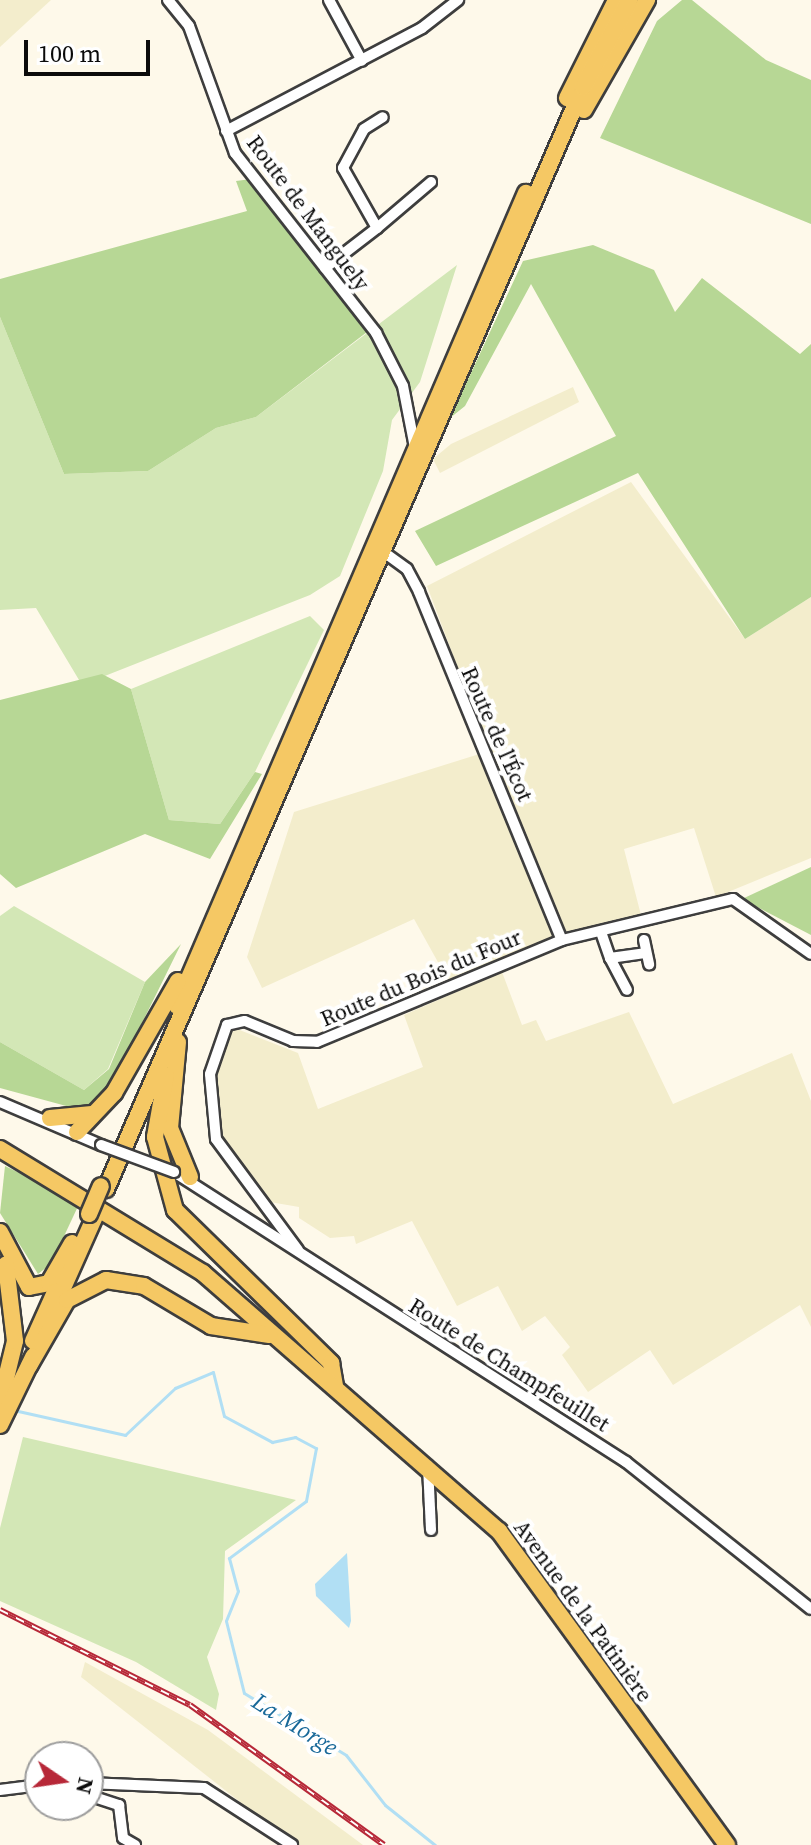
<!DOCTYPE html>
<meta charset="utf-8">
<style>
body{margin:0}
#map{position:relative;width:811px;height:1845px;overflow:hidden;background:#fef9ea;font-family:"Source Serif 4",serif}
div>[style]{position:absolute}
.farmland>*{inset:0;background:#f3edcc}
.green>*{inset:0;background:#d3e7b6}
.forest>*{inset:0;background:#b7d795}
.water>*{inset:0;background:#b1dff4}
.stream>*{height:3px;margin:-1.5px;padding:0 1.5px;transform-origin:1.5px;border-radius:1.5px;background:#b1dff4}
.roads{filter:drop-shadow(2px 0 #3e3e3e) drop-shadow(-2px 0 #3e3e3e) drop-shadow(0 2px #3e3e3e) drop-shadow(0 -2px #3e3e3e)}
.street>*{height:10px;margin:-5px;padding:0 5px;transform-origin:5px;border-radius:5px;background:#fff}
.primary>*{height:16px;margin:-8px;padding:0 8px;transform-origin:8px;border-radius:8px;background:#f5c864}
.rail>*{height:6px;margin-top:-3px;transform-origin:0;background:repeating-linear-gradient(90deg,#fff 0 9px,#b72838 0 18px);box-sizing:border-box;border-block:2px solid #b72838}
.bridges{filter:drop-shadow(2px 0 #3e3e3e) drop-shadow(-2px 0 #3e3e3e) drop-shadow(0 2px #3e3e3e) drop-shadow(0 -2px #3e3e3e)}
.street-bridge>*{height:10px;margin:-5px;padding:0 5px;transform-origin:5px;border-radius:5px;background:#fff}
.primary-bridge>*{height:16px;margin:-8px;padding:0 8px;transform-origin:8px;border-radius:8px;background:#f5c864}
span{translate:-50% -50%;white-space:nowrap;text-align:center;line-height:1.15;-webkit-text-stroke:8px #fff;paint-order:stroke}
.street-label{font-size:22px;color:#0b0b0b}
.water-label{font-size:24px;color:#196999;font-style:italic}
.north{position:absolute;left:24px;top:1741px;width:80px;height:80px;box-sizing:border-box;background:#fff;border:2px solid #9d9d9d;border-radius:50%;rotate:103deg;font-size:22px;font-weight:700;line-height:32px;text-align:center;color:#0b0b0b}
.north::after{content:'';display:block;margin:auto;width:28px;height:36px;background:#b72838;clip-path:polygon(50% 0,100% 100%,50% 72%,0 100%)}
.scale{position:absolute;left:24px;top:40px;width:126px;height:36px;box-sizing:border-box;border:4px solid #0b0b0b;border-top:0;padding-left:10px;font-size:24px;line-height:28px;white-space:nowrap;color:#0b0b0b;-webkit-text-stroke:6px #fff;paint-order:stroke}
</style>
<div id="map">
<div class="farmland">
<div style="clip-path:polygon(0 0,51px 0,0 47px)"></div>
<div style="clip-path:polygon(573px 387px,579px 402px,440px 473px,433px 459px,451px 444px)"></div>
<div style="clip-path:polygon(631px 482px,745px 639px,811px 597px,811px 858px,716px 897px,694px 828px,624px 849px,642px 919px,576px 933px,449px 982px,414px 919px,262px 988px,247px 957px,294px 812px,489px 751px,427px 586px)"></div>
<div style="clip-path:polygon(502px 972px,522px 1025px,536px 1020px,546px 1041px,629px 1012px,673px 1104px,792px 1053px,811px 1101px,811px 1327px,800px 1305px,673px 1385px,650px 1350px,588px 1392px,562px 1355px,570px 1347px,545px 1316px,522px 1331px,498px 1286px,457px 1306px,412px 1221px,356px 1244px,354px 1236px,330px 1238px,299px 1218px,299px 1207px,270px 1202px,226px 1150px,215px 1112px,218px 1054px,232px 1027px,298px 1053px,318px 1109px,423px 1067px,404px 1015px)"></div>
<div style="clip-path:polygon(85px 1662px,208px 1730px,363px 1845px,295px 1845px,81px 1677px)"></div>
</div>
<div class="green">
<div style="clip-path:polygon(457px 265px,420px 382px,392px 420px,383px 471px,340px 576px,310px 595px,82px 685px,36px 608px,0 610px,0 317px,64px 474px,148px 471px,216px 428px,256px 417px)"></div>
<div style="clip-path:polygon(310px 616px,324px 630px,255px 772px,220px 824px,169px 820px,131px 689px)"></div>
<div style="clip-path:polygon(14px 906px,145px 982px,108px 1069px,84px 1090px,0 1042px,0 916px)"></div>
<div style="clip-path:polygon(23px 1437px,296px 1500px,225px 1551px,223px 1619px,207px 1657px,219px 1694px,216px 1710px,136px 1662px,0 1601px,0 1528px)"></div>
</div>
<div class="forest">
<div style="clip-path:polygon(682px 0,692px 0,766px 60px,811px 80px,811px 224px,600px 138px,657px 21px)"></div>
<div style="clip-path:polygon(251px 179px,367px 332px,256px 417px,216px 428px,148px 471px,64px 474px,0 317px,0 279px,247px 211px,236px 181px)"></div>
<div style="clip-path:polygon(593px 245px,654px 270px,675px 312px,702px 278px,800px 354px,811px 344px,811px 597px,745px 639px,638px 473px,436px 566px,415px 531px,616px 436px,531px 284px,465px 406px,450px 418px,523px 261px)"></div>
<div style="clip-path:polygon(102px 674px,131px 689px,169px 820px,220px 824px,255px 772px,262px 774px,210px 859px,145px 834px,16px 888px,0 874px,0 700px)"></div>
<div style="clip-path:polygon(811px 867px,811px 935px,742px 899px)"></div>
<div style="clip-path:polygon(181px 944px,107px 1094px,81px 1110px,0 1088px,0 1042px,84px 1090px,109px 1069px,145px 982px)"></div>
<div style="clip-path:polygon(5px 1166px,80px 1202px,51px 1264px,38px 1274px,0 1213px)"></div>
</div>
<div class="water">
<div style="clip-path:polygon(347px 1553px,351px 1621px,349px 1628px,316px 1596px,315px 1584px)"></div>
</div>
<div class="stream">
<div style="left:18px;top:1411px;width:110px;rotate:12.6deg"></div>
<div style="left:125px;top:1435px;width:69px;rotate:-43.2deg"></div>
<div style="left:175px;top:1388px;width:41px;rotate:-22.8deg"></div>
<div style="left:213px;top:1372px;width:45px;rotate:76deg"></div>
<div style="left:224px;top:1416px;width:55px;rotate:28.4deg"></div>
<div style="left:272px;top:1442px;width:24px;rotate:-12deg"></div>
<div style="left:295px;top:1437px;width:24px;rotate:28deg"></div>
<div style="left:316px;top:1448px;width:54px;rotate:100.7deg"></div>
<div style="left:306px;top:1501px;width:96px;rotate:143.5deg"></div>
<div style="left:229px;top:1558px;width:34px;rotate:75deg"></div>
<div style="left:238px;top:1591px;width:32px;rotate:112deg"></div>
<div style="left:226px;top:1621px;width:74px;rotate:76deg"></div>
<div style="left:244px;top:1693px;width:119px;rotate:31.3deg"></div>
<div style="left:346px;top:1755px;width:63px;rotate:52deg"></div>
<div style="left:385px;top:1805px;width:64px;rotate:38.7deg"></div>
</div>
<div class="roads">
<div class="street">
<div style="left:168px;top:0;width:33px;rotate:51deg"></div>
<div style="left:189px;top:26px;width:135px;rotate:70.1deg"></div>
<div style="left:235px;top:153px;width:229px;rotate:51.9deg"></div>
<div style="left:376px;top:333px;width:59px;rotate:63deg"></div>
<div style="left:403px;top:386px;width:63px;rotate:79deg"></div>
<div style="left:329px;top:0;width:69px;rotate:61.6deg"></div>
<div style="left:226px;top:131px;width:221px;rotate:-27.7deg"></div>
<div style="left:422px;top:28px;width:46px;rotate:-37.9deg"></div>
<div style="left:377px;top:228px;width:71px;rotate:-40.4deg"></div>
<div style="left:325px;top:268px;width:66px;rotate:-37.6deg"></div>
<div style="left:377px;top:228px;width:69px;rotate:-119.5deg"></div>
<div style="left:343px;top:168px;width:44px;rotate:-61.7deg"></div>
<div style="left:364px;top:129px;width:22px;rotate:-32deg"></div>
<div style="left:385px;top:553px;width:27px;rotate:36deg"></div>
<div style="left:407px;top:569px;width:26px;rotate:62deg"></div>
<div style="left:419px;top:592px;width:376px;rotate:67.7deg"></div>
<div style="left:601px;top:932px;width:28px;rotate:71deg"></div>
<div style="left:610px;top:958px;width:35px;rotate:-8deg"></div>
<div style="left:644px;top:940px;width:25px;rotate:78deg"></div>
<div style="left:610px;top:958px;width:36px;rotate:62deg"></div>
<div style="left:0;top:1102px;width:110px;rotate:23.1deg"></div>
<div style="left:174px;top:1172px;width:537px;rotate:32.68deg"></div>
<div style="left:626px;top:1462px;width:236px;rotate:38.5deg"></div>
<div style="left:298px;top:1250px;width:138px;rotate:-126.5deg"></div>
<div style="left:216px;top:1139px;width:65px;rotate:-95.3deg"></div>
<div style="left:210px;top:1074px;width:52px;rotate:-70.9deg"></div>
<div style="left:227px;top:1025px;width:18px;rotate:-13deg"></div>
<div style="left:245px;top:1021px;width:52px;rotate:22.6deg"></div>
<div style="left:293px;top:1041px;width:24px;rotate:2deg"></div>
<div style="left:317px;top:1042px;width:265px;rotate:-22.6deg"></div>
<div style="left:562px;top:940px;width:176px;rotate:-13.5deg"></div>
<div style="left:733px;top:899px;width:95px;rotate:35.2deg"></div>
<div style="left:428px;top:1466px;width:64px;rotate:87.3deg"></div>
<div style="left:88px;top:1783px;width:116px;rotate:2.5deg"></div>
<div style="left:204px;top:1788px;width:105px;rotate:32.9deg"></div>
<div style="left:0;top:1790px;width:40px;rotate:-7.1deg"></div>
<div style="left:88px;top:1795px;width:33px;rotate:18deg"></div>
<div style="left:119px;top:1805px;width:33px;rotate:83deg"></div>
<div style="left:123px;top:1838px;width:14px;rotate:30deg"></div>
</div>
<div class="primary">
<div style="left:567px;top:98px;width:110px;rotate:-63.4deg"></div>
<div style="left:584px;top:110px;width:127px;rotate:-60.2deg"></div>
<div style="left:177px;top:1006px;width:885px;rotate:-66.77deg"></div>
<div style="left:178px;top:1042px;width:86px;rotate:95.3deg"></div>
<div style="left:170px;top:1128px;width:53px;rotate:67.8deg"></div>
<div style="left:166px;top:1075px;width:63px;rotate:100.1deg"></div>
<div style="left:155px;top:1137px;width:76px;rotate:74.7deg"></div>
<div style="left:175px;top:1210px;width:219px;rotate:44.4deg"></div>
<div style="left:331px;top:1363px;width:23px;rotate:80deg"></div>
<div style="left:50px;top:1118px;width:42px;rotate:-5.4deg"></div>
<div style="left:77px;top:1132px;width:54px;rotate:-46.5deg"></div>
<div style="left:114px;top:1093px;width:129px;rotate:-60.3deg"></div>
<div style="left:0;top:1149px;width:238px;rotate:31.4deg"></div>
<div style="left:203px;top:1273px;width:393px;rotate:41.1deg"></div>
<div style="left:499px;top:1531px;width:388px;rotate:54deg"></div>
<div style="left:106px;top:1189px;width:1201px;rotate:-66.59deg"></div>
<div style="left:583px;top:87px;width:99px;rotate:-61.6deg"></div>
<div style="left:0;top:1232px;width:62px;rotate:62.2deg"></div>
<div style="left:29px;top:1287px;width:20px;rotate:-11deg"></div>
<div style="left:49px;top:1283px;width:46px;rotate:-60.1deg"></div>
<div style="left:55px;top:1306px;width:98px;rotate:-66deg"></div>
<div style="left:33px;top:1341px;width:54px;rotate:-65.8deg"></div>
<div style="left:29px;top:1366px;width:76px;rotate:-60.1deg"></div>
<div style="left:67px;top:1300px;width:44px;rotate:-27.1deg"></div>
<div style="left:106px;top:1280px;width:38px;rotate:9deg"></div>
<div style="left:144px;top:1286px;width:78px;rotate:30.8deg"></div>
<div style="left:211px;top:1326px;width:59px;rotate:8.8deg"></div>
<div style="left:0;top:1403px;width:64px;rotate:-76.4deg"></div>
<div style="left:15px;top:1341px;width:77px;rotate:-96.8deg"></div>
<div style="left:0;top:1425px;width:76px;rotate:-64.1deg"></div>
</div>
</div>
<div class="rail">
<div style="left:0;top:1610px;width:212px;rotate:26.6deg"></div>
<div style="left:190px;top:1705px;width:239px;rotate:35.8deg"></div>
</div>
<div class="bridges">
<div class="street-bridge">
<div style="left:101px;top:1145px;width:78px;rotate:20.3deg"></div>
</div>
<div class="primary-bridge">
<div style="left:89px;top:1214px;width:30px;rotate:-67deg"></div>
</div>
</div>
<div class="street-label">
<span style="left:308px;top:213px;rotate:53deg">Route de Manguely</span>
<span style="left:497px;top:734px;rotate:66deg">Route de l'Écot</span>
<span style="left:421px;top:978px;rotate:-23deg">Route du Bois du Four</span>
<span style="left:509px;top:1365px;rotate:32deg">Route de Champfeuillet</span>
<span style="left:583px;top:1611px;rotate:54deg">Avenue de la Patinière</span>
</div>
<div class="water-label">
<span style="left:295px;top:1724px;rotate:32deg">La Morge</span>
</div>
<div class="north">N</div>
<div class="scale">100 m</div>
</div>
